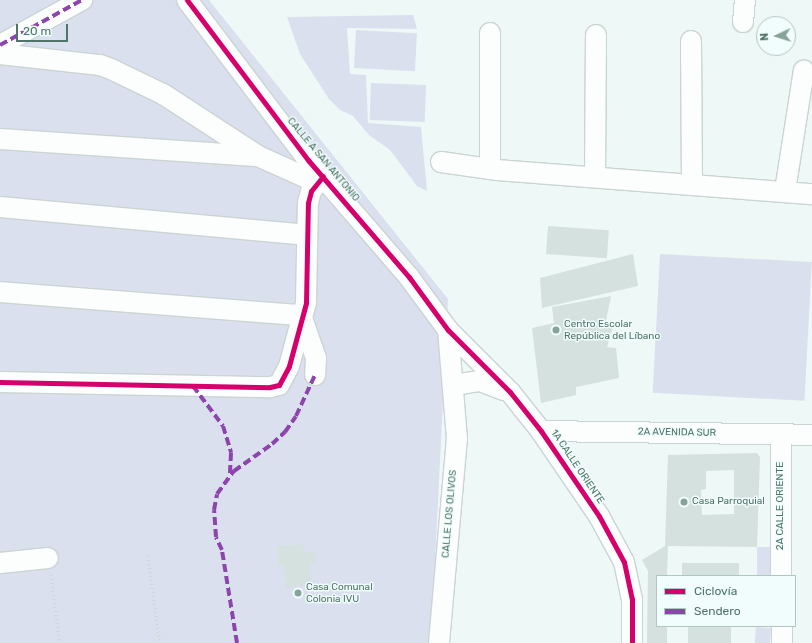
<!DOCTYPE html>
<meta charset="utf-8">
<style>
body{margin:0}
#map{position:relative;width:812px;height:643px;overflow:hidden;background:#eef8f6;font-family:Rubik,sans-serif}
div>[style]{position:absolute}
.green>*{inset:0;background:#dae0ee;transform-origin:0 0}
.building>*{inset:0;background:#d4e1de;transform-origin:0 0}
.path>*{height:2.5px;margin-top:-1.25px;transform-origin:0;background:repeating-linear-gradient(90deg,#cdd8d4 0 1px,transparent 0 4px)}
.roads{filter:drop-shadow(1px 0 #cad4d2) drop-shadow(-1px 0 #cad4d2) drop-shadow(0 1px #cad4d2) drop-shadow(0 -1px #cad4d2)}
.minor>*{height:20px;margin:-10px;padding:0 10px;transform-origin:10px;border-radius:10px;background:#fcfefe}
.quiet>*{height:4px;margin-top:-2px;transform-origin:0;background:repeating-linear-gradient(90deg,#8e44ad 0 8px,transparent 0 12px)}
.cycleway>*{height:5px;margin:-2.5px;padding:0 2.5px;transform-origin:2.5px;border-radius:2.5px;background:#d6006c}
.dots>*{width:11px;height:11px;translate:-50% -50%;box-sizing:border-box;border:2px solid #f1fdfc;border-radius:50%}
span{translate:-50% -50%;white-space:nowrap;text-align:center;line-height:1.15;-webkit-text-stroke:3px #f1fdfc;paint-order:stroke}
.street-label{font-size:10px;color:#507467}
.poi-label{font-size:10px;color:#507467}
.left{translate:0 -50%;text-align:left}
.legend{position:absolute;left:656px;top:575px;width:140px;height:52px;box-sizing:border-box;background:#f1fdfc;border:1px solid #b1c6c0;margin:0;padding:5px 7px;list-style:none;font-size:12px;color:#507467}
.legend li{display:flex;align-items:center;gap:8px;height:20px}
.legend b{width:20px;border:1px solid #b1c6c0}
.north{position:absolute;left:756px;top:16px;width:40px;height:40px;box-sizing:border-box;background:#f1fdfc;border:1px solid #b1c6c0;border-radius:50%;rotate:266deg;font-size:11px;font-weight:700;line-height:16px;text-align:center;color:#507467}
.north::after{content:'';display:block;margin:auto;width:14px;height:18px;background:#87a299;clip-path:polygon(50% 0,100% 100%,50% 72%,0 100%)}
.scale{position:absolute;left:16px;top:24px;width:52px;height:18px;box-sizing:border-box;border:2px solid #507467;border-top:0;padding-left:5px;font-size:12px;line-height:14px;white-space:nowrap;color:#507467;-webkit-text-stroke:3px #f1fdfc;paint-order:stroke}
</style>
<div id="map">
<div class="green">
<div style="clip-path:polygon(0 0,209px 0,448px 299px,431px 643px,0 643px)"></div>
<div style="clip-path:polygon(413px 15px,417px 29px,347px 28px,350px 74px,366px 75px,368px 123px,421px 127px,427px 191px,417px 186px,390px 150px,369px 135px,353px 116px,340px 110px,329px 99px,300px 54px,287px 17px)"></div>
<div style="left:356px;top:30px;width:61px;height:38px;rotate:3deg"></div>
<div style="left:371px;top:83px;width:55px;height:37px;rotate:2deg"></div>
<div style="left:660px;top:254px;width:152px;height:139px;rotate:3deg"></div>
<div style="left:757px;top:547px;width:15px;height:29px"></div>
<div style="left:756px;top:627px;width:15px;height:16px;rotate:4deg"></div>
</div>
<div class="building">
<div style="left:548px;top:226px;width:61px;height:28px;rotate:4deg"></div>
<div style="clip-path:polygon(633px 254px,638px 286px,542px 308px,540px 278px)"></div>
<div style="clip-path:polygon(611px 296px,605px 326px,613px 327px,607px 347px,616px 348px,619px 378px,576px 387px,576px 395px,541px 403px,532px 328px,554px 323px,552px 307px)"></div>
<div style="clip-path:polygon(evenodd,757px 453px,760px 457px,757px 547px,668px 546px,667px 576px,657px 576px,657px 626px,667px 626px,667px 643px,647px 643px,648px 571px,642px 560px,665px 546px,668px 455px,757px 453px,734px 470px,734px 514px,702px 515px,701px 490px,706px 489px,706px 471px,734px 470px)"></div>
<div style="clip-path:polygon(303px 544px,304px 551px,316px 553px,316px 562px,310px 562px,312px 585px,286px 588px,284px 565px,278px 566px,277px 546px)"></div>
<div style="left:682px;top:563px;width:57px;height:13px"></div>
<div style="left:688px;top:626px;width:43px;height:17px"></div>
</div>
<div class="path">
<div style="left:148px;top:556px;width:88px;rotate:82.1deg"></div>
<div style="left:51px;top:575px;width:69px;rotate:82.5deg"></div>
</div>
<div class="roads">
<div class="minor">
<div style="left:187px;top:0;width:201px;rotate:52.9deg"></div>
<div style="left:308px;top:160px;width:155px;rotate:49.2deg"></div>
<div style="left:409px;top:277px;width:66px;rotate:53.7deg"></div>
<div style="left:448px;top:330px;width:88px;rotate:45deg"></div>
<div style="left:510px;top:392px;width:50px;rotate:51.5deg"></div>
<div style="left:541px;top:431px;width:103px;rotate:55.7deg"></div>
<div style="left:599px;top:516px;width:52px;rotate:61.5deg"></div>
<div style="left:624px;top:562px;width:38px;rotate:78deg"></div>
<div style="left:632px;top:599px;width:44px;rotate:90deg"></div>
<div style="left:743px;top:22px;width:22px;rotate:-85deg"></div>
<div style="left:691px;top:41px;width:144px;rotate:89.6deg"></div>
<div style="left:0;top:45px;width:94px;rotate:-28.8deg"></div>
<div style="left:0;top:54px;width:101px;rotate:6.3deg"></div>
<div style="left:100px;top:65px;width:12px;rotate:20deg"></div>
<div style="left:111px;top:69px;width:58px;rotate:25.7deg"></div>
<div style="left:163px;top:94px;width:113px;rotate:33.1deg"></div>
<div style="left:258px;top:156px;width:51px;rotate:24.1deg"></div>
<div style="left:305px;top:177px;width:18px;rotate:-3deg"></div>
<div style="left:0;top:139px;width:256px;rotate:3.8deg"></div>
<div style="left:441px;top:162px;width:57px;rotate:8.1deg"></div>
<div style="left:497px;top:170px;width:316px;rotate:4.4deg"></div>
<div style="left:490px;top:169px;width:136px;rotate:-90deg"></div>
<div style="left:595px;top:177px;width:142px;rotate:-89.6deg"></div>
<div style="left:785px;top:191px;width:122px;rotate:-81.1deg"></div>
<div style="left:0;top:207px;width:307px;rotate:5.2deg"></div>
<div style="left:0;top:292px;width:302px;rotate:4.4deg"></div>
<div style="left:301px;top:315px;width:46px;rotate:70.8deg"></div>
<div style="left:316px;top:358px;width:17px;rotate:93deg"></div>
<div style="left:0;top:382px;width:270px;rotate:1.1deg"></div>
<div style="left:270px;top:387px;width:9px;rotate:-13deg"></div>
<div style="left:279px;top:385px;width:21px;rotate:-62deg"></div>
<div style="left:289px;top:366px;width:65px;rotate:-74.9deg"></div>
<div style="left:306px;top:303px;width:100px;rotate:-88.9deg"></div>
<div style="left:308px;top:203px;width:12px;rotate:-76deg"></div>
<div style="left:311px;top:191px;width:19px;rotate:-51deg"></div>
<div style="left:454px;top:385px;width:26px;rotate:-9deg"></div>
<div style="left:480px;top:381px;width:25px;rotate:21deg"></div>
<div style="left:541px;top:431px;width:271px;rotate:0.8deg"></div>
<div style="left:781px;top:436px;width:140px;rotate:90deg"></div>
<div style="left:0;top:563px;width:48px;rotate:-5.9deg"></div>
<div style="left:782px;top:626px;width:17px;rotate:90deg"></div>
<div style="left:439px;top:643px;width:205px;rotate:-85deg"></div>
<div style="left:457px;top:439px;width:109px;rotate:-94.7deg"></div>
</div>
</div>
<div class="quiet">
<div style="left:0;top:45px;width:94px;rotate:-28.8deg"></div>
<div style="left:193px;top:386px;width:50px;rotate:53.1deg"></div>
<div style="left:223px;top:426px;width:28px;rotate:73deg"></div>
<div style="left:231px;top:453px;width:22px;rotate:93deg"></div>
<div style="left:237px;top:643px;width:94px;rotate:-99.2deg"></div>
<div style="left:222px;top:550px;width:14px;rotate:-115deg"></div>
<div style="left:216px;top:537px;width:27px;rotate:-94deg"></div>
<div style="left:214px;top:510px;width:16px;rotate:-79deg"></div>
<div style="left:217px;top:494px;width:29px;rotate:-54deg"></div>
<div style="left:234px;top:471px;width:47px;rotate:-35.4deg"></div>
<div style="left:272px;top:444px;width:18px;rotate:-43deg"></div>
<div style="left:285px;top:432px;width:19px;rotate:-55deg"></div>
<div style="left:296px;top:416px;width:45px;rotate:-65.1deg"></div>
</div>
<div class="cycleway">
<div style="left:187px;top:0;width:201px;rotate:52.9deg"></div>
<div style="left:308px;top:160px;width:155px;rotate:49.2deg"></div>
<div style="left:409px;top:277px;width:66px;rotate:53.7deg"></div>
<div style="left:448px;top:330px;width:88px;rotate:45deg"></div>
<div style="left:510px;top:392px;width:50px;rotate:51.5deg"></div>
<div style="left:541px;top:431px;width:103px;rotate:55.7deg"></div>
<div style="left:599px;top:516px;width:52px;rotate:61.5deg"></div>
<div style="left:624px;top:562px;width:38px;rotate:78deg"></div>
<div style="left:632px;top:599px;width:44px;rotate:90deg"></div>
<div style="left:0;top:382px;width:270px;rotate:1.1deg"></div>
<div style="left:270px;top:387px;width:9px;rotate:-13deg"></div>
<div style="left:279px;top:385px;width:21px;rotate:-62deg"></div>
<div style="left:289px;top:366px;width:65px;rotate:-74.9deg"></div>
<div style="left:306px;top:303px;width:100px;rotate:-88.9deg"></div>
<div style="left:308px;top:203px;width:12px;rotate:-76deg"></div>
<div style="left:311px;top:191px;width:19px;rotate:-51deg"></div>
</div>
<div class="dots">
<div style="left:556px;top:330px;background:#87a299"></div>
<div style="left:684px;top:502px;background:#87a299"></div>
<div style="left:298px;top:593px;background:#87a299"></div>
</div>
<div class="street-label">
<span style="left:323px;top:160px;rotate:50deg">CALLE A SAN ANTONIO</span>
<span style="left:677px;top:433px;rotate:1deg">2A AVENIDA SUR</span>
<span style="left:577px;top:467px;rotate:56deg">1A CALLE ORIENTE</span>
<span style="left:781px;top:506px;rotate:-90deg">2A CALLE ORIENTE</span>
<span style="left:450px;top:514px;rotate:-85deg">CALLE LOS OLIVOS</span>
</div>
<div class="poi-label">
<span class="left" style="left:564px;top:330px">Centro Escolar<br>República del Líbano</span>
<span class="left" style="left:692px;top:502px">Casa Parroquial</span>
<span class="left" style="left:306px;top:593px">Casa Comunal<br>Colonia IVU</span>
</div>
<ul class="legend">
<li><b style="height:5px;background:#d6006c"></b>Ciclovía</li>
<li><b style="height:5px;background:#8e44ad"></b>Sendero</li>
</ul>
<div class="north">N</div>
<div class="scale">20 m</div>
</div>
